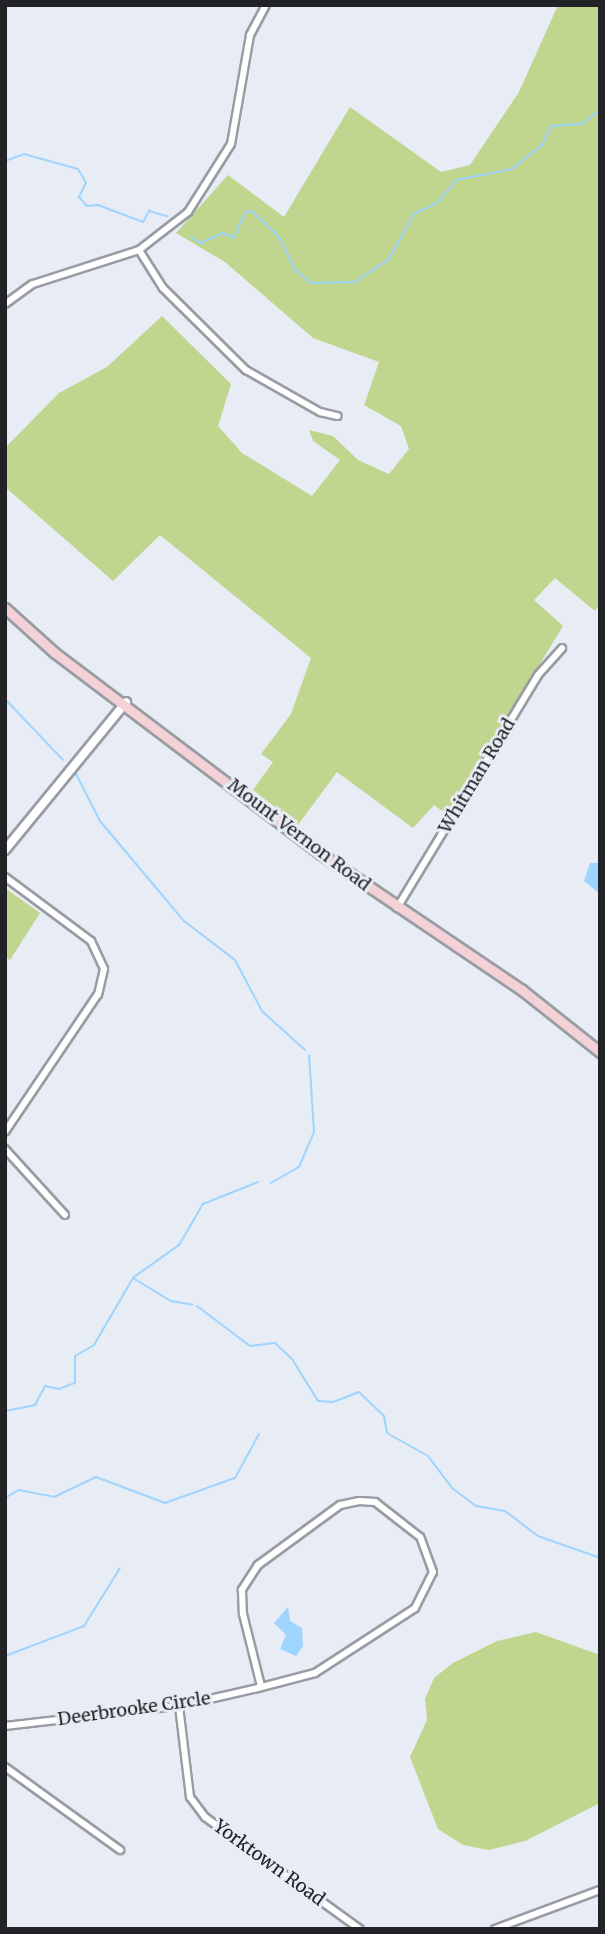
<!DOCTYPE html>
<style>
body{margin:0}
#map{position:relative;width:605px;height:1934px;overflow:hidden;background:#e8ecf4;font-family:Merriweather,serif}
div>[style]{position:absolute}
.green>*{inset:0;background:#c0d58d}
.water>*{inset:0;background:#9fd4ff}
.stream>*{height:2px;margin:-1px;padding:0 1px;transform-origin:1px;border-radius:1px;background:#9fd4ff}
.roads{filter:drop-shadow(2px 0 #989ca3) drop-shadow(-2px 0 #989ca3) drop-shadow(0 2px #989ca3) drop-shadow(0 -2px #989ca3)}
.minor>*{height:6px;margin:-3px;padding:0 3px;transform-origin:3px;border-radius:3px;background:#fff}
.tertiary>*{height:8px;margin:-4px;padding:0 4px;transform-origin:4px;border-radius:4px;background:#fff}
.secondary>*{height:9px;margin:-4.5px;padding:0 4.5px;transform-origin:4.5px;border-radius:4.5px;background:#f3d1d6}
span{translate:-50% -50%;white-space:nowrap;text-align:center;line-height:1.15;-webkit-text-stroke:6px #e8ecf4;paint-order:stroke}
.street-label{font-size:18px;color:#222326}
.frame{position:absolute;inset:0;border:7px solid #222326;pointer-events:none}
</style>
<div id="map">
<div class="green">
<div style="clip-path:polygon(558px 5px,600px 5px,600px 603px,595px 611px,555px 578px,534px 600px,563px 626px,448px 815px,434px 805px,413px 828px,337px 772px,298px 825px,253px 790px,273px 762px,261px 754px,291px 714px,311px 658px,160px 535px,113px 581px,5px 487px,5px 448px,59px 393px,107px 367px,162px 316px,231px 384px,218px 426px,242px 453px,312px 496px,340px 460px,313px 441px,309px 430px,333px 436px,358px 460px,389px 474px,409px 449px,401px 426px,364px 405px,379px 362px,313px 338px,225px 262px,176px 233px,228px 175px,284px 217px,350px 107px,441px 172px,470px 165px,519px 92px)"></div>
<div style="clip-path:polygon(5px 888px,40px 913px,10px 960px,5px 957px)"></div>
<div style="clip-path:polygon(536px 1632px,600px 1655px,600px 1803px,525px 1841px,489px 1850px,463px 1845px,438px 1829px,410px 1757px,427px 1720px,425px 1699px,434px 1678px,453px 1663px,497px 1641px)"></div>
</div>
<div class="water">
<div style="clip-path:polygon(590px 863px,600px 863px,600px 894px,584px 881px)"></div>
<div style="clip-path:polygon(288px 1607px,290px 1621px,302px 1628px,303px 1646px,296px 1656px,280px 1649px,286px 1635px,274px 1623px)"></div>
</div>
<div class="stream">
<div style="left:5px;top:161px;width:20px;rotate:-20deg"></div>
<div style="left:24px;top:154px;width:56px;rotate:15.5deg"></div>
<div style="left:78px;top:169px;width:16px;rotate:60deg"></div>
<div style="left:86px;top:183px;width:16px;rotate:117deg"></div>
<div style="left:79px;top:197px;width:12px;rotate:48deg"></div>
<div style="left:87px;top:206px;width:11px;rotate:-5deg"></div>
<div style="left:98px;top:205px;width:48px;rotate:20.7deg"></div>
<div style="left:143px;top:222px;width:13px;rotate:-61deg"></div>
<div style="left:149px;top:211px;width:19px;rotate:16deg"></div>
<div style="left:191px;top:237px;width:11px;rotate:34deg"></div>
<div style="left:200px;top:243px;width:25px;rotate:-23deg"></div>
<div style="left:223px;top:233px;width:11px;rotate:27deg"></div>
<div style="left:233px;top:238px;width:30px;rotate:-64deg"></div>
<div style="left:246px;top:211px;width:7px;rotate:8deg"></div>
<div style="left:253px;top:212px;width:36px;rotate:44deg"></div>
<div style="left:279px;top:237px;width:37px;rotate:64deg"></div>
<div style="left:295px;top:270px;width:21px;rotate:39deg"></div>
<div style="left:311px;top:283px;width:44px;rotate:-1.3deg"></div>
<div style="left:355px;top:282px;width:40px;rotate:-34deg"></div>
<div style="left:388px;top:260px;width:53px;rotate:-60.5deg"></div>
<div style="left:414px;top:214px;width:25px;rotate:-26deg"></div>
<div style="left:437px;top:203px;width:30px;rotate:-50deg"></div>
<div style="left:456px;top:180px;width:57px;rotate:-11.1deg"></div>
<div style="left:512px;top:169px;width:38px;rotate:-39deg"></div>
<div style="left:542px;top:145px;width:21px;rotate:-65deg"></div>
<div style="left:551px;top:126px;width:31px;rotate:-4deg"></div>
<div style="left:582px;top:124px;width:23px;rotate:-38deg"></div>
<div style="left:5px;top:699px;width:84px;rotate:46.4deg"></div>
<div style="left:75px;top:772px;width:55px;rotate:63deg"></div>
<div style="left:100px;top:821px;width:131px;rotate:50deg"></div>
<div style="left:184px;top:921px;width:64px;rotate:37.4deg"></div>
<div style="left:235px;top:960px;width:58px;rotate:62.1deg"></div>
<div style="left:262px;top:1011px;width:58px;rotate:42.2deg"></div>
<div style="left:271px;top:1183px;width:32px;rotate:-30deg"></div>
<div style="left:299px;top:1167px;width:38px;rotate:-67deg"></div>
<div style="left:314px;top:1132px;width:77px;rotate:-93.7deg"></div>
<div style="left:134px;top:1277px;width:55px;rotate:-35.4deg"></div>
<div style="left:179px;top:1245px;width:48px;rotate:-59.7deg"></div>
<div style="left:203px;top:1204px;width:59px;rotate:-21.8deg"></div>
<div style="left:197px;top:1306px;width:66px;rotate:37deg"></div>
<div style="left:250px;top:1346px;width:25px;rotate:-7deg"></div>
<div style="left:275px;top:1343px;width:23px;rotate:43deg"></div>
<div style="left:292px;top:1359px;width:49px;rotate:58.2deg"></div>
<div style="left:318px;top:1401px;width:15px;rotate:4deg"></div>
<div style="left:333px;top:1402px;width:28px;rotate:-21deg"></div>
<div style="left:359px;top:1392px;width:35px;rotate:44deg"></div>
<div style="left:384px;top:1416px;width:17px;rotate:80deg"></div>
<div style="left:387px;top:1433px;width:47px;rotate:29.3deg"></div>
<div style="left:428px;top:1456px;width:40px;rotate:53deg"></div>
<div style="left:452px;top:1488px;width:30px;rotate:37deg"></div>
<div style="left:476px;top:1506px;width:29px;rotate:10deg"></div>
<div style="left:505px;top:1511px;width:41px;rotate:37.1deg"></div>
<div style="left:538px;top:1536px;width:66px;rotate:19.5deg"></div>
<div style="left:5px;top:1411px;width:31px;rotate:-11deg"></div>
<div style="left:35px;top:1405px;width:21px;rotate:-62deg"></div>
<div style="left:45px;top:1386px;width:14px;rotate:12deg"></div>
<div style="left:59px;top:1389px;width:17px;rotate:-21deg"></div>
<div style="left:75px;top:1383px;width:27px;rotate:-90deg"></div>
<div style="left:75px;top:1356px;width:22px;rotate:-30deg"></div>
<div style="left:94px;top:1345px;width:78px;rotate:-59.8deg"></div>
<div style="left:133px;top:1278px;width:44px;rotate:31.2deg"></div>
<div style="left:171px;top:1301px;width:22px;rotate:10deg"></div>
<div style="left:5px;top:1498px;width:16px;rotate:-30deg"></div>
<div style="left:19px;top:1490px;width:36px;rotate:11deg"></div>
<div style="left:54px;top:1497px;width:47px;rotate:-25.5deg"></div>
<div style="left:96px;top:1477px;width:74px;rotate:20.6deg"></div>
<div style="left:165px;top:1503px;width:74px;rotate:-19.7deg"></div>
<div style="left:235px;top:1478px;width:50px;rotate:-61.4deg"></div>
<div style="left:5px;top:1656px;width:85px;rotate:-20.8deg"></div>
<div style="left:84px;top:1626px;width:68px;rotate:-58.2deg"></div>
</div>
<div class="roads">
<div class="minor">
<div style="left:139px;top:250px;width:45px;rotate:57.7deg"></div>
<div style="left:163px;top:288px;width:117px;rotate:44.7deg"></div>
<div style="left:246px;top:370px;width:85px;rotate:29.6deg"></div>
<div style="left:320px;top:412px;width:18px;rotate:13deg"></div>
<div style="left:5px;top:304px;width:34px;rotate:-36deg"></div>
<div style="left:33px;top:284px;width:111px;rotate:-17.8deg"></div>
<div style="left:139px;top:250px;width:62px;rotate:-37.8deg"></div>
<div style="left:188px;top:212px;width:80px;rotate:-57.7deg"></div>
<div style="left:231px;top:144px;width:111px;rotate:-80.1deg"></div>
<div style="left:250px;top:35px;width:34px;rotate:-62deg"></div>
<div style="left:5px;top:877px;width:107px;rotate:36.7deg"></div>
<div style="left:91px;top:941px;width:31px;rotate:65deg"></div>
<div style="left:104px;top:969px;width:26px;rotate:103deg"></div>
<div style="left:98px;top:994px;width:166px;rotate:124deg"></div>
<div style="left:397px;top:908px;width:272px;rotate:-58.8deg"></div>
<div style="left:538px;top:675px;width:36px;rotate:-48deg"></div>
<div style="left:5px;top:1149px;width:89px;rotate:47.7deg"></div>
<div style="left:179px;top:1706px;width:92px;rotate:83.1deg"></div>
<div style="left:190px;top:1797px;width:25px;rotate:53deg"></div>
<div style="left:205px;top:1817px;width:191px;rotate:35.9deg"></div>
<div style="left:5px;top:1726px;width:175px;rotate:-6.6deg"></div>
<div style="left:179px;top:1706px;width:77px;rotate:-12.8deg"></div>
<div style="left:254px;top:1689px;width:63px;rotate:-14.7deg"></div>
<div style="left:315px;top:1673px;width:119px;rotate:-33deg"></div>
<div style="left:415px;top:1608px;width:40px;rotate:-63.4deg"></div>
<div style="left:433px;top:1572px;width:37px;rotate:-110deg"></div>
<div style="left:420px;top:1537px;width:57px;rotate:-142.1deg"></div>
<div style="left:375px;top:1502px;width:16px;rotate:-176deg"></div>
<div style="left:359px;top:1501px;width:19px;rotate:168deg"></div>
<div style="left:340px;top:1505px;width:102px;rotate:143.8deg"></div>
<div style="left:258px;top:1565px;width:30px;rotate:123deg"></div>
<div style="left:242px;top:1590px;width:24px;rotate:88deg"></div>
<div style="left:243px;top:1614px;width:74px;rotate:76deg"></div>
<div style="left:5px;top:1767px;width:142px;rotate:35.8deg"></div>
<div style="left:495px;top:1929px;width:112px;rotate:-20.4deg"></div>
</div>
<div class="tertiary">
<div style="left:5px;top:850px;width:191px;rotate:-50.7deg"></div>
</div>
<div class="secondary">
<div style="left:5px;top:608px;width:67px;rotate:42deg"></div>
<div style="left:55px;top:653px;width:333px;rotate:37.1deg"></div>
<div style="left:321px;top:854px;width:243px;rotate:34.1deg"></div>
<div style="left:522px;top:990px;width:100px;rotate:38.5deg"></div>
</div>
</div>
<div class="street-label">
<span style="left:477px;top:776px;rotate:-59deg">Whitman Road</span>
<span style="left:299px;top:835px;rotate:37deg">Mount Vernon Road</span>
<span style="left:134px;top:1709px;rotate:-8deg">Deerbrooke Circle</span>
<span style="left:269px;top:1863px;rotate:36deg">Yorktown Road</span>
</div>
<div class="frame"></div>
</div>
